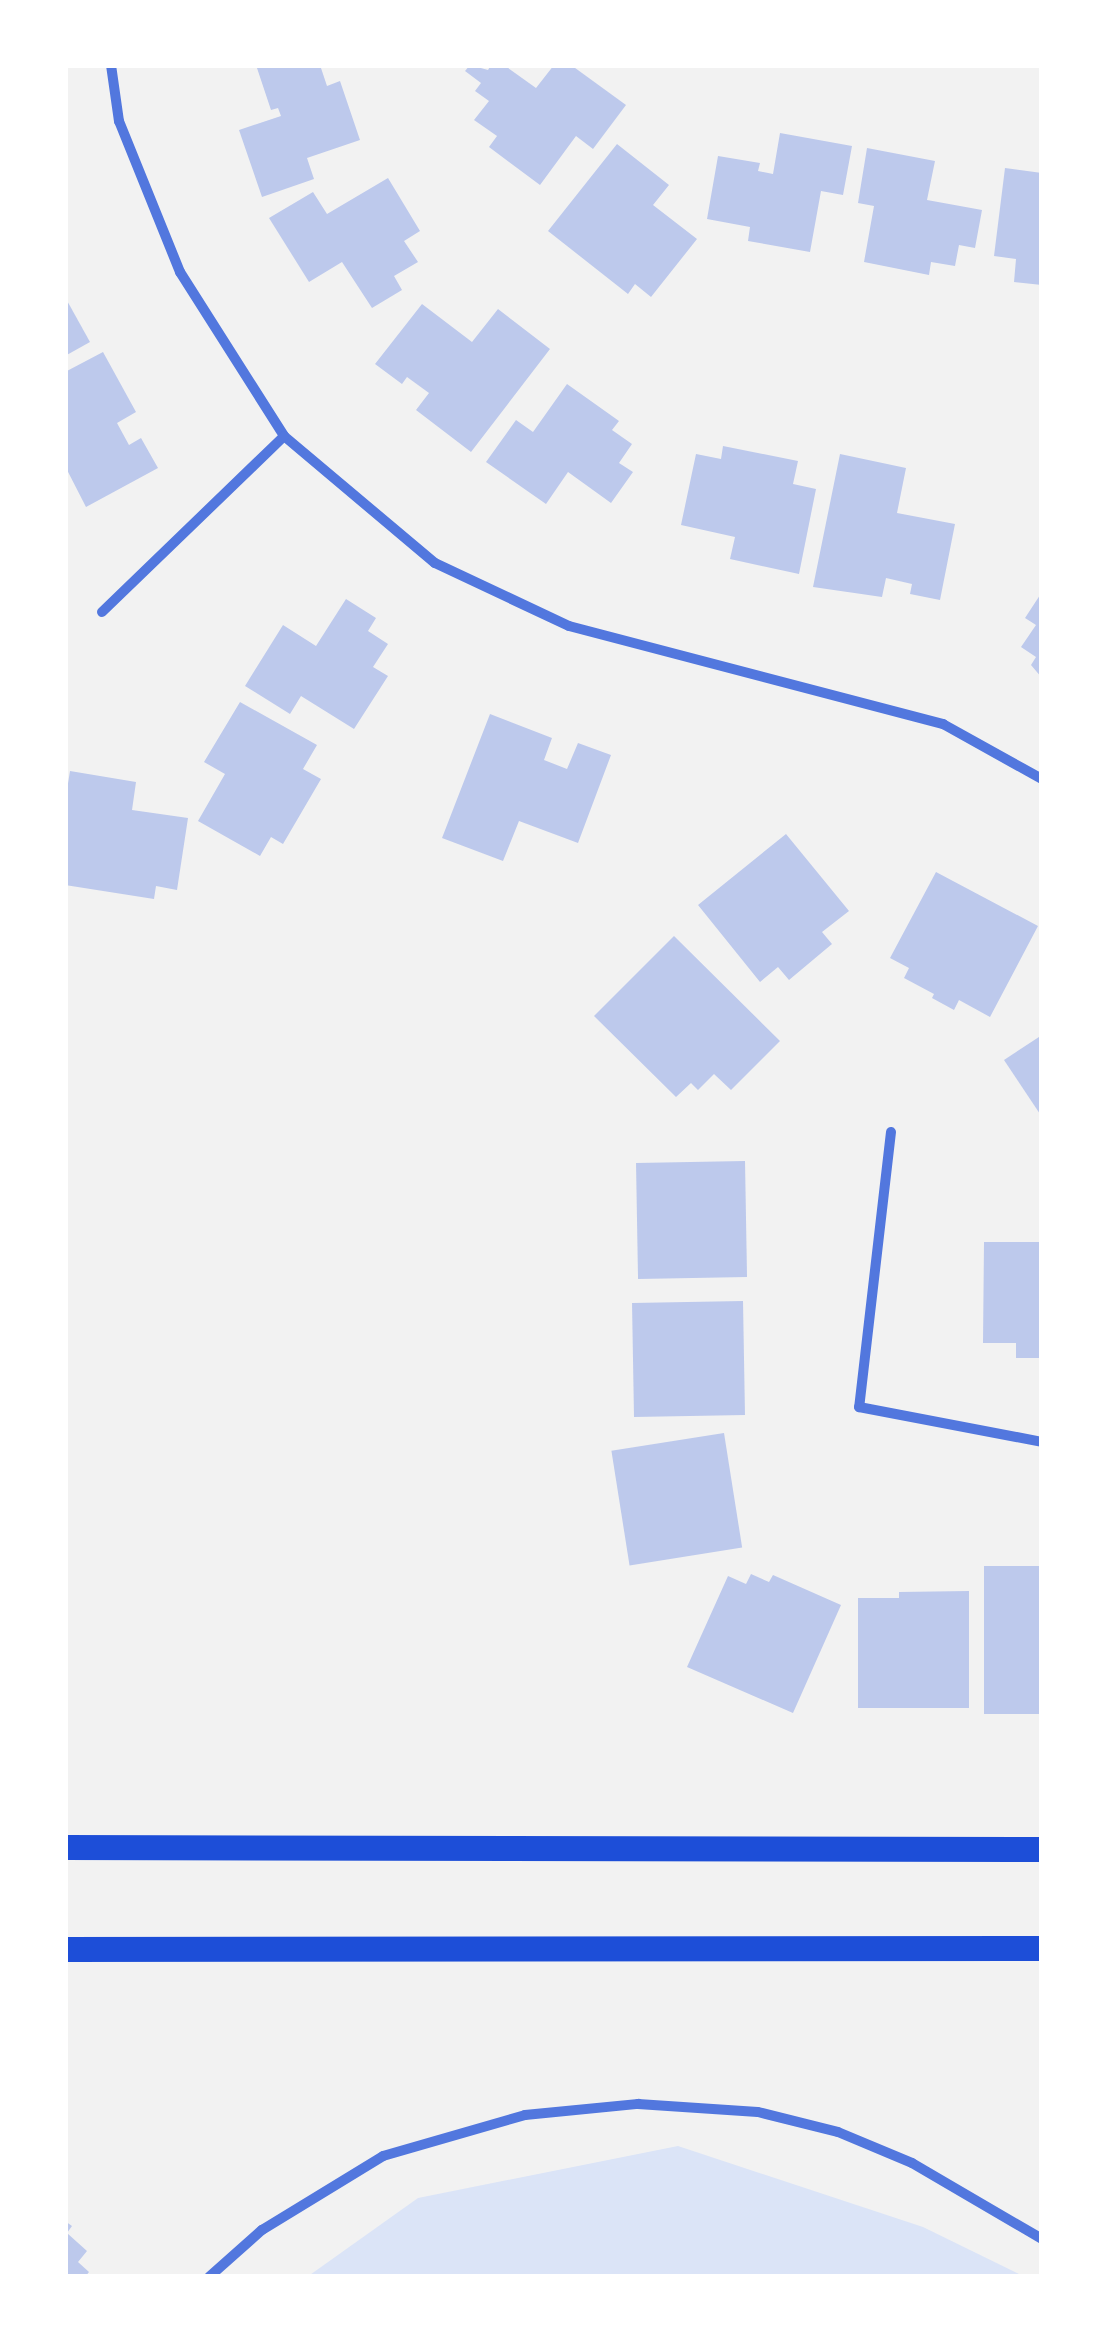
<!DOCTYPE html>
<style>
body{margin:0}
#map{position:relative;width:1107px;height:2342px;overflow:hidden;background:#f2f2f2;font-family:"PT Sans",sans-serif}
div>[style]{position:absolute}
.green>*{inset:0;background:#dbe4f7}
.building>*{inset:0;background:#bdc9ec;transform-origin:0 0}
.minor>*{height:10px;margin:-5px;padding:0 5px;transform-origin:5px;border-radius:5px;background:#5277de}
.primary>*{height:25px;margin:-12.5px;padding:0 12.5px;transform-origin:12.5px;border-radius:12.5px;background:#1d4ed8}
span{translate:-50% -50%;white-space:nowrap;text-align:center;line-height:1.15;-webkit-text-stroke:8px #fff;paint-order:stroke}
.frame{position:absolute;inset:0;border:68px solid #fff;pointer-events:none}
</style>
<div id="map">
<div class="green">
<div style="clip-path:polygon(678px 2146px,923px 2227px,1025px 2277px,307px 2277px,418px 2198px)"></div>
</div>
<div class="building">
<div style="clip-path:polygon(256px 65px,320px 65px,327px 86px,340px 81px,360px 140px,307px 158px,314px 179px,262px 197px,239px 130px,281px 116px,278px 108px,271px 110px)"></div>
<div style="clip-path:polygon(470px 65px,488px 70px,491px 65px,504px 65px,536px 88px,554px 65px,571px 65px,626px 105px,593px 149px,576px 136px,540px 185px,489px 147px,497px 136px,474px 120px,489px 101px,475px 91px,481px 83px,465px 71px)"></div>
<div style="clip-path:polygon(780px 133px,852px 146px,843px 195px,821px 191px,810px 252px,748px 241px,750px 227px,707px 219px,718px 156px,760px 163px,758px 171px,773px 174px)"></div>
<div style="clip-path:polygon(617px 144px,669px 185px,653px 205px,697px 239px,651px 297px,635px 284px,628px 294px,548px 231px)"></div>
<div style="clip-path:polygon(867px 148px,935px 161px,927px 200px,982px 210px,975px 248px,959px 245px,955px 266px,931px 262px,929px 275px,864px 262px,874px 206px,858px 203px)"></div>
<div style="clip-path:polygon(1005px 168px,1042px 173px,1042px 285px,1014px 282px,1016px 259px,994px 256px)"></div>
<div style="clip-path:polygon(388px 178px,420px 231px,404px 241px,418px 262px,394px 276px,402px 290px,372px 308px,342px 262px,309px 282px,269px 218px,313px 192px,327px 214px)"></div>
<div style="clip-path:polygon(65px 297px,90px 342px,65px 356px)"></div>
<div style="clip-path:polygon(422px 304px,472px 342px,498px 309px,550px 349px,471px 452px,416px 410px,429px 393px,407px 377px,402px 384px,375px 364px)"></div>
<div style="clip-path:polygon(103px 352px,136px 412px,117px 423px,129px 445px,141px 438px,158px 468px,86px 507px,65px 466px,65px 372px)"></div>
<div style="clip-path:polygon(567px 384px,619px 421px,612px 430px,632px 444px,619px 463px,633px 472px,611px 503px,568px 472px,546px 504px,486px 462px,516px 420px,533px 432px)"></div>
<div style="clip-path:polygon(723px 446px,798px 461px,793px 484px,816px 489px,799px 574px,730px 559px,735px 537px,681px 525px,696px 454px,721px 459px)"></div>
<div style="clip-path:polygon(840px 454px,906px 468px,897px 513px,955px 524px,940px 600px,910px 594px,912px 584px,886px 578px,882px 597px,813px 587px)"></div>
<div style="clip-path:polygon(1042px 592px,1042px 678px,1031px 665px,1036px 657px,1021px 647px,1036px 625px,1025px 618px)"></div>
<div style="clip-path:polygon(346px 599px,376px 618px,368px 631px,388px 644px,373px 667px,388px 676px,354px 729px,301px 696px,290px 714px,245px 686px,283px 625px,316px 646px)"></div>
<div style="clip-path:polygon(240px 702px,317px 745px,303px 769px,321px 779px,283px 844px,271px 837px,260px 856px,198px 821px,225px 774px,204px 762px)"></div>
<div style="clip-path:polygon(490px 714px,552px 738px,544px 760px,567px 769px,578px 743px,611px 755px,578px 843px,519px 821px,503px 861px,442px 838px)"></div>
<div style="clip-path:polygon(70px 771px,136px 782px,132px 810px,188px 818px,177px 890px,156px 886px,154px 899px,65px 885px,65px 802px)"></div>
<div style="clip-path:polygon(786px 834px,849px 911px,822px 932px,832px 944px,789px 980px,778px 967px,760px 982px,698px 905px)"></div>
<div style="clip-path:polygon(936px 872px,1038px 926px,990px 1017px,959px 1000px,954px 1010px,932px 998px,934px 994px,904px 978px,909px 968px,890px 958px)"></div>
<div style="clip-path:polygon(674px 936px,780px 1041px,731px 1090px,714px 1074px,698px 1090px,691px 1083px,676px 1097px,594px 1016px)"></div>
<div style="clip-path:polygon(1042px 1035px,1042px 1117px,1004px 1060px)"></div>
<div style="left:745px;top:1161px;width:116px;height:109px;rotate:89deg"></div>
<div style="clip-path:polygon(984px 1242px,1042px 1242px,1042px 1358px,1016px 1358px,1016px 1343px,983px 1343px)"></div>
<div style="left:743px;top:1301px;width:114px;height:111px;rotate:89deg"></div>
<div style="left:724px;top:1433px;width:116px;height:114px;rotate:81deg"></div>
<div style="left:984px;top:1566px;width:58px;height:148px"></div>
<div style="clip-path:polygon(751px 1574px,769px 1582px,773px 1575px,841px 1605px,793px 1713px,687px 1667px,728px 1576px,746px 1584px)"></div>
<div style="clip-path:polygon(969px 1591px,969px 1708px,858px 1708px,858px 1598px,899px 1598px,899px 1592px)"></div>
<div style="clip-path:polygon(65px 2221px,72px 2226px,67px 2233px,87px 2251px,78px 2262px,89px 2272px,85px 2277px,65px 2277px)"></div>
</div>
<div class="minor">
<div style="left:111px;top:65px;width:57px;rotate:81.9deg"></div>
<div style="left:119px;top:121px;width:163px;rotate:68deg"></div>
<div style="left:180px;top:272px;width:194px;rotate:57.6deg"></div>
<div style="left:284px;top:436px;width:197px;rotate:40.1deg"></div>
<div style="left:435px;top:563px;width:148px;rotate:25.2deg"></div>
<div style="left:569px;top:626px;width:387px;rotate:14.7deg"></div>
<div style="left:943px;top:724px;width:113px;rotate:29.1deg"></div>
<div style="left:102px;top:612px;width:253px;rotate:-44deg"></div>
<div style="left:891px;top:1132px;width:277px;rotate:96.6deg"></div>
<div style="left:859px;top:1407px;width:186px;rotate:10.8deg"></div>
<div style="left:209px;top:2277px;width:71px;rotate:-41.6deg"></div>
<div style="left:262px;top:2230px;width:142px;rotate:-31.4deg"></div>
<div style="left:383px;top:2156px;width:148px;rotate:-16.1deg"></div>
<div style="left:525px;top:2115px;width:114px;rotate:-5.6deg"></div>
<div style="left:638px;top:2104px;width:120px;rotate:3.8deg"></div>
<div style="left:758px;top:2112px;width:82px;rotate:14deg"></div>
<div style="left:838px;top:2132px;width:80px;rotate:22.7deg"></div>
<div style="left:912px;top:2163px;width:151px;rotate:30.3deg"></div>
</div>
<div class="primary">
<div style="left:65px;top:1847px;width:977px;rotate:0.12deg"></div>
<div style="left:65px;top:1949px;width:977px;rotate:-0.06deg"></div>
</div>
<div class="frame"></div>
</div>
